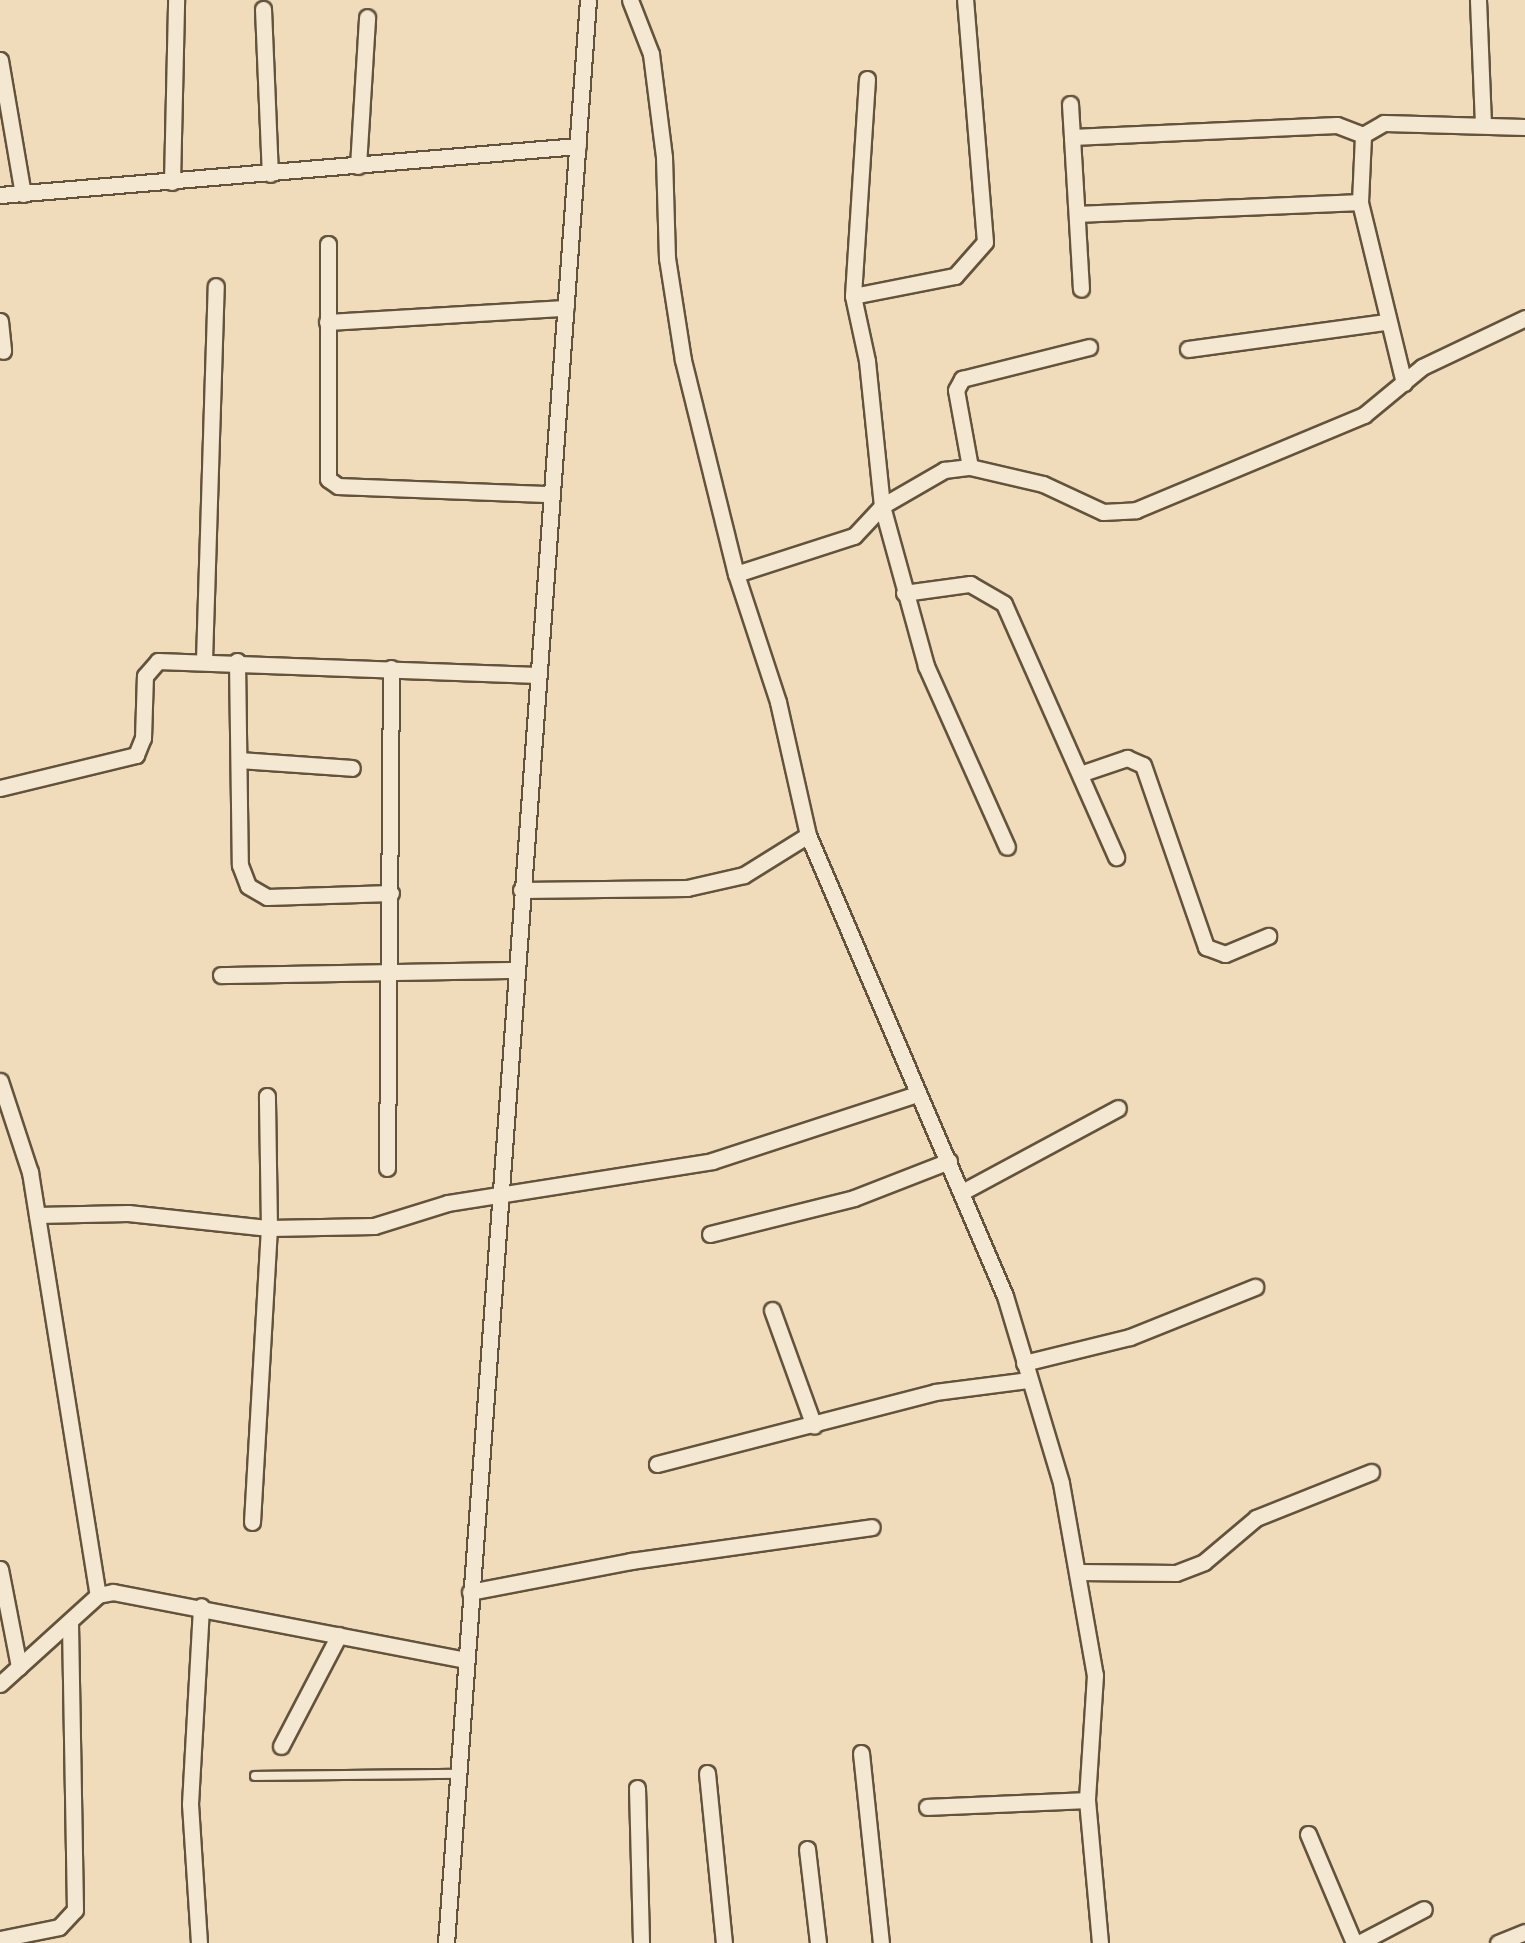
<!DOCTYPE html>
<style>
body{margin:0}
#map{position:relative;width:1525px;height:1943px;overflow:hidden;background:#f0dcba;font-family:"IM FELL Great Primer",serif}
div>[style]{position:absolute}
.roads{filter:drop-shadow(2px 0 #64533c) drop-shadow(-2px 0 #64533c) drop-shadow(0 2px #64533c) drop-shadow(0 -2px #64533c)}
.lane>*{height:8px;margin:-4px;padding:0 4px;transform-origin:4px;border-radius:4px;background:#f5e8d2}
.street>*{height:15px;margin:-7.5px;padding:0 7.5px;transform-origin:7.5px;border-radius:7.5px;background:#f5e8d2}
span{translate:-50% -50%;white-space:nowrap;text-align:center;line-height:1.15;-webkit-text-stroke:10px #f5e8d2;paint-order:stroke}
</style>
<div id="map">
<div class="roads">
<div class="lane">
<div style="left:255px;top:1776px;width:202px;rotate:-0.6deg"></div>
</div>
<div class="street">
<div style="left:630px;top:0;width:58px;rotate:68.7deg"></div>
<div style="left:651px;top:54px;width:104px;rotate:82.8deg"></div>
<div style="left:664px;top:157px;width:101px;rotate:88.3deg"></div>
<div style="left:667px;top:258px;width:103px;rotate:81.1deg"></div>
<div style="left:683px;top:360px;width:220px;rotate:76.1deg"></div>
<div style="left:736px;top:574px;width:135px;rotate:71.8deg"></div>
<div style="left:778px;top:702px;width:136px;rotate:77.3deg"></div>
<div style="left:808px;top:835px;width:501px;rotate:66.86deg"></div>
<div style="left:1005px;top:1296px;width:195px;rotate:73.3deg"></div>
<div style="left:1061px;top:1483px;width:195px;rotate:80deg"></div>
<div style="left:1095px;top:1675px;width:125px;rotate:93.7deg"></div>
<div style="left:1087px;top:1800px;width:144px;rotate:84.8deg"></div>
<div style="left:1478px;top:0;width:123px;rotate:87.7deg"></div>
<div style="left:263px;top:9px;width:165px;rotate:87.6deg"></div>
<div style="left:0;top:60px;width:136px;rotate:80.3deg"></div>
<div style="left:867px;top:79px;width:217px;rotate:93.7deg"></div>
<div style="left:853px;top:296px;width:66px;rotate:77.8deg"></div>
<div style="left:867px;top:361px;width:146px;rotate:84.1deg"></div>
<div style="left:882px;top:506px;width:166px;rotate:74.6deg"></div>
<div style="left:926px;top:666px;width:198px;rotate:65.9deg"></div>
<div style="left:1070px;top:104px;width:185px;rotate:86.6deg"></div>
<div style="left:1072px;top:137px;width:265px;rotate:-2.6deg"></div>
<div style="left:1337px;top:125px;width:28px;rotate:21deg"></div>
<div style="left:358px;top:166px;width:149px;rotate:-86.5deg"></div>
<div style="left:172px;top:182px;width:182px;rotate:-88.7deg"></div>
<div style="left:0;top:195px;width:580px;rotate:-4.85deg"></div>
<div style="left:1077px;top:214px;width:283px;rotate:-2.4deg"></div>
<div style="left:328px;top:244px;width:235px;rotate:90deg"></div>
<div style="left:328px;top:479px;width:12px;rotate:35deg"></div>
<div style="left:338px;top:486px;width:213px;rotate:2.2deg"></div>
<div style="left:853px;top:296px;width:104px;rotate:-11.1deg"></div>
<div style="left:955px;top:276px;width:45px;rotate:-48.6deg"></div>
<div style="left:985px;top:242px;width:243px;rotate:-94.7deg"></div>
<div style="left:0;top:321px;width:30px;rotate:84deg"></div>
<div style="left:327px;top:322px;width:239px;rotate:-3.4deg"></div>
<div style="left:1188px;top:349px;width:198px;rotate:-7.8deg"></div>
<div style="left:1404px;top:383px;width:186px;rotate:-103.7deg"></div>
<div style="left:1360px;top:202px;width:67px;rotate:-87.4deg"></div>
<div style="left:1363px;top:135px;width:24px;rotate:-30deg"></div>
<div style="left:1384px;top:123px;width:141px;rotate:1.6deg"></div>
<div style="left:970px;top:467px;width:78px;rotate:-100.3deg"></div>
<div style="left:956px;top:390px;width:13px;rotate:-61deg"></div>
<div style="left:962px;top:379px;width:131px;rotate:-14.1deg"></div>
<div style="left:736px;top:574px;width:124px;rotate:-17.9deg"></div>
<div style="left:854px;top:536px;width:41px;rotate:-47deg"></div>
<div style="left:882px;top:506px;width:72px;rotate:-30.1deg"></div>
<div style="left:944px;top:470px;width:26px;rotate:-7deg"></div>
<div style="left:970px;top:467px;width:75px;rotate:13.1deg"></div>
<div style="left:1043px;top:484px;width:66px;rotate:25deg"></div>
<div style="left:1103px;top:512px;width:33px;rotate:-3deg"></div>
<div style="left:1136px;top:510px;width:247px;rotate:-22.6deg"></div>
<div style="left:1364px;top:415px;width:75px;rotate:-39.6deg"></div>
<div style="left:1422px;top:367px;width:114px;rotate:-25.4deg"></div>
<div style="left:904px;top:593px;width:67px;rotate:-7.8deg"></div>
<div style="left:970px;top:584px;width:39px;rotate:30deg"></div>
<div style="left:1004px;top:604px;width:277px;rotate:66.1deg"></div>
<div style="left:204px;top:660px;width:374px;rotate:-88.2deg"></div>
<div style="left:237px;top:661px;width:204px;rotate:89.2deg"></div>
<div style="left:240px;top:865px;width:22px;rotate:69deg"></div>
<div style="left:248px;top:886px;width:22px;rotate:30deg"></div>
<div style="left:267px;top:897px;width:124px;rotate:-1.8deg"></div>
<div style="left:239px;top:760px;width:113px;rotate:4deg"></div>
<div style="left:1080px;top:774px;width:50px;rotate:-18.8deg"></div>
<div style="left:1127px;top:758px;width:17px;rotate:24deg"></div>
<div style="left:1143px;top:765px;width:193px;rotate:70.9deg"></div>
<div style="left:1206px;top:947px;width:20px;rotate:20deg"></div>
<div style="left:1225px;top:954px;width:47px;rotate:-22.7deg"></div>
<div style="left:0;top:788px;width:140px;rotate:-13.6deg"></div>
<div style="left:136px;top:755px;width:18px;rotate:-68deg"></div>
<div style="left:143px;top:738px;width:62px;rotate:-88.2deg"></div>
<div style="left:145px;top:676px;width:20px;rotate:-49deg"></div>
<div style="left:158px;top:661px;width:379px;rotate:2.1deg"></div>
<div style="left:521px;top:890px;width:166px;rotate:-0.7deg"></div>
<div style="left:687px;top:888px;width:58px;rotate:-12.8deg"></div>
<div style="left:744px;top:875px;width:75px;rotate:-32deg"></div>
<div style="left:221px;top:975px;width:294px;rotate:-1deg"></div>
<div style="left:0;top:1081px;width:96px;rotate:71.8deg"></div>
<div style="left:30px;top:1172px;width:428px;rotate:80.9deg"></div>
<div style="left:387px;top:1168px;width:500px;rotate:-89.54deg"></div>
<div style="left:962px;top:1192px;width:177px;rotate:-28.3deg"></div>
<div style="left:37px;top:1215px;width:91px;rotate:-1.3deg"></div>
<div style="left:128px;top:1213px;width:142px;rotate:6.1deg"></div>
<div style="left:269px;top:1228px;width:105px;rotate:-1.1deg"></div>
<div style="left:374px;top:1226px;width:77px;rotate:-17.3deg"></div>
<div style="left:448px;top:1203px;width:267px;rotate:-9deg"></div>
<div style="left:712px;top:1161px;width:216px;rotate:-18.1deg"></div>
<div style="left:710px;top:1234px;width:148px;rotate:-14deg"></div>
<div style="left:854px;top:1198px;width:102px;rotate:-21.3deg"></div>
<div style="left:772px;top:1310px;width:123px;rotate:70.1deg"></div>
<div style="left:1024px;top:1363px;width:109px;rotate:-13.8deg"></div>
<div style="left:1130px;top:1337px;width:135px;rotate:-21.8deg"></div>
<div style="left:657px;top:1464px;width:287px;rotate:-14.5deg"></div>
<div style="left:935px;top:1392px;width:95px;rotate:-7.3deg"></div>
<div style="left:252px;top:1522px;width:294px;rotate:-86.7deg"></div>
<div style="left:269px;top:1228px;width:132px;rotate:-90.9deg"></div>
<div style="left:0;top:1569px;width:100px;rotate:79deg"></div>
<div style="left:1079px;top:1572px;width:97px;rotate:0.6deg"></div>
<div style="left:1176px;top:1573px;width:30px;rotate:-21deg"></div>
<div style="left:1204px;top:1562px;width:68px;rotate:-40.2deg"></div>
<div style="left:1256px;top:1518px;width:124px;rotate:-21.8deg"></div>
<div style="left:470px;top:1592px;width:164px;rotate:-10.9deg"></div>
<div style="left:631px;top:1561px;width:243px;rotate:-8deg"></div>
<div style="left:0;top:1684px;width:132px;rotate:-42.2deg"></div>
<div style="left:98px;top:1595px;width:15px;rotate:-11deg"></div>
<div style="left:113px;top:1592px;width:359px;rotate:10.9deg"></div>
<div style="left:281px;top:1746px;width:125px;rotate:-62.4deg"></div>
<div style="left:861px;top:1753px;width:191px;rotate:84deg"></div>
<div style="left:707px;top:1773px;width:171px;rotate:84.3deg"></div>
<div style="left:637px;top:1788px;width:155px;rotate:88.5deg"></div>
<div style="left:927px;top:1807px;width:160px;rotate:-2.5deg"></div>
<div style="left:1308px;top:1834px;width:118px;rotate:67.1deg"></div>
<div style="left:807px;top:1849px;width:95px;rotate:83.3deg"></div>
<div style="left:0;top:1939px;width:60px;rotate:-11.5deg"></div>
<div style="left:59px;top:1927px;width:23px;rotate:-47deg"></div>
<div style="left:75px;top:1910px;width:288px;rotate:-91deg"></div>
<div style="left:199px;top:1943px;width:139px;rotate:-93.7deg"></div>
<div style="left:190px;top:1804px;width:198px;rotate:-86.8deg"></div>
<div style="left:446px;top:1943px;width:1948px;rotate:-85.82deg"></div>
<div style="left:1359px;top:1943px;width:73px;rotate:-27.6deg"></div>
<div style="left:1498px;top:1943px;width:29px;rotate:-22deg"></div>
</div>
</div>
</div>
